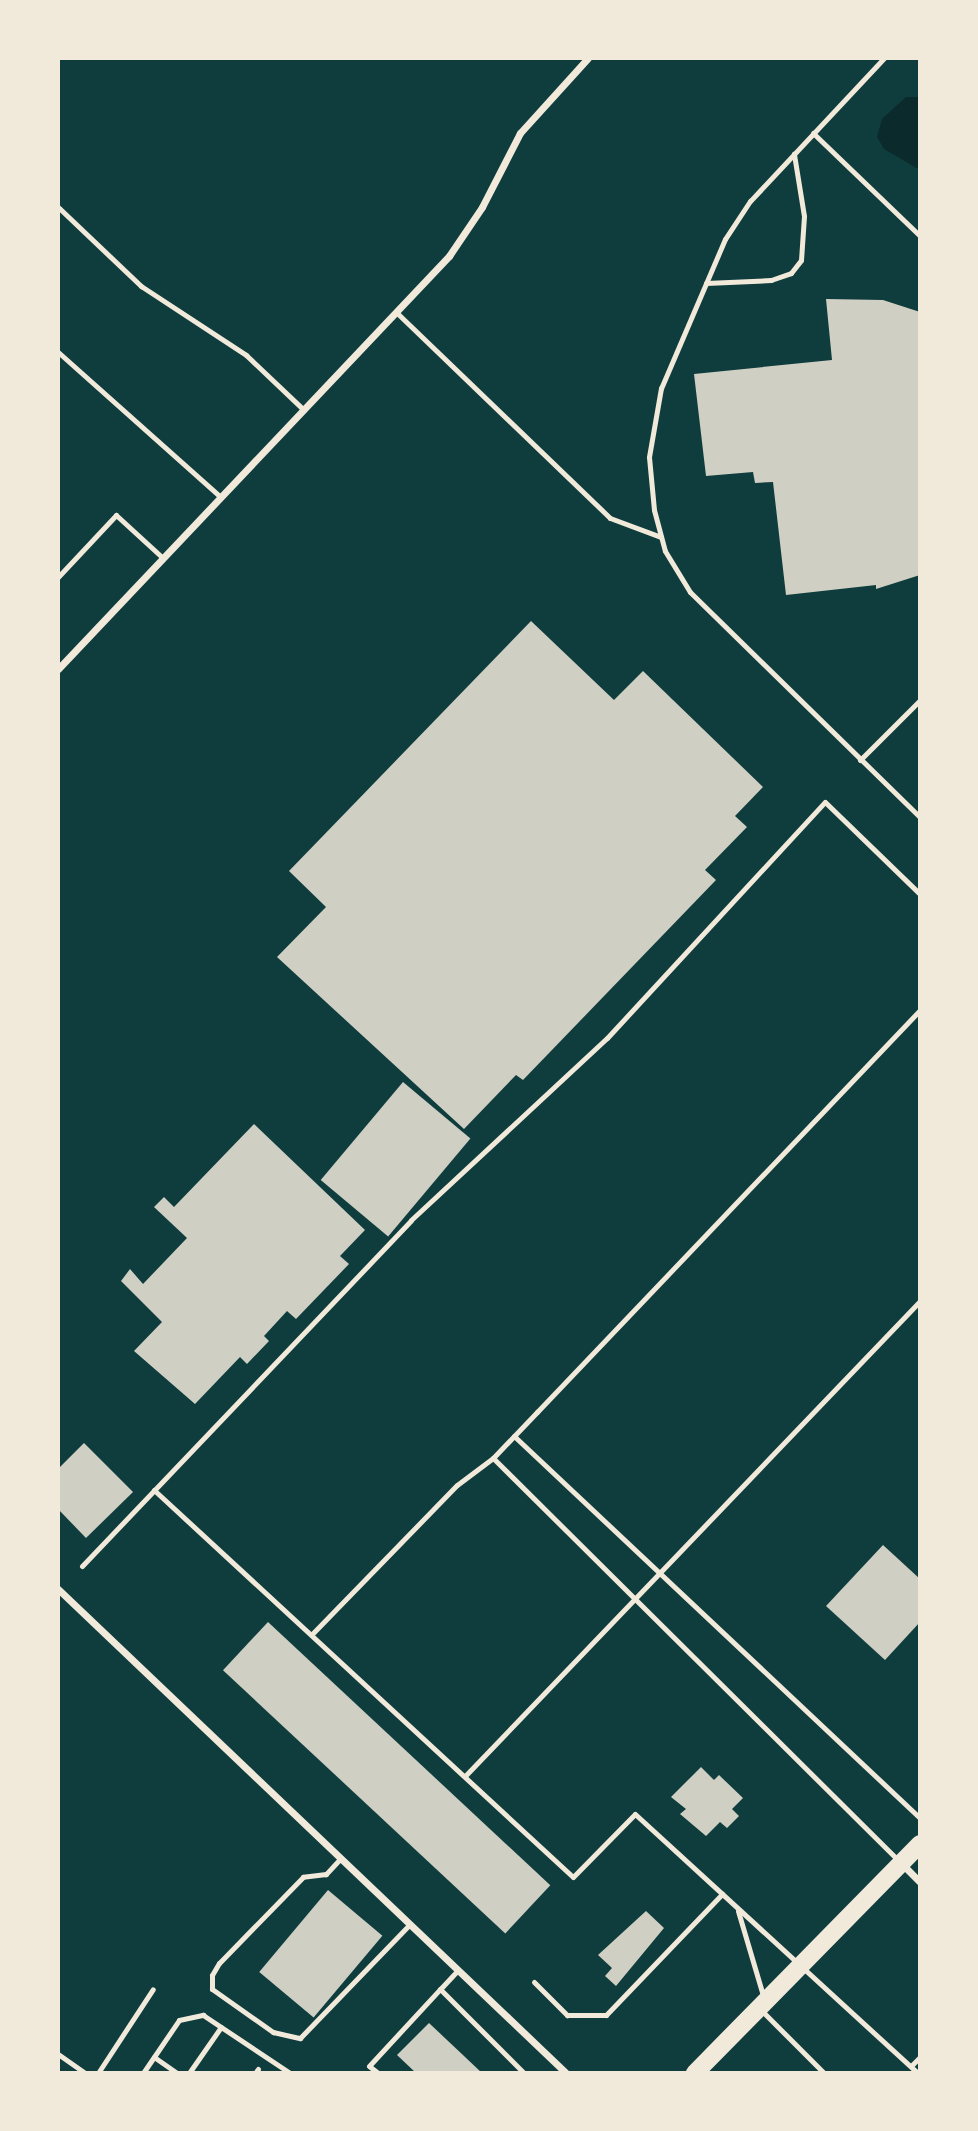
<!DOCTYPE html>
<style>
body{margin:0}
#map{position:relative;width:978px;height:2131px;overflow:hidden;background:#0f3d3e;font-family:"DM Sans",sans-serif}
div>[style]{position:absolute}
.water>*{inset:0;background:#0a2a2b}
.building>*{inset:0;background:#cfcfc3;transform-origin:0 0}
.service>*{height:5px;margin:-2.5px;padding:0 2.5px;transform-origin:2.5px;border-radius:2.5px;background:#f1e9da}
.minor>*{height:7px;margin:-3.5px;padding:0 3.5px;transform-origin:3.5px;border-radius:3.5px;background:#f1e9da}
.primary>*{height:18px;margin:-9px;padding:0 9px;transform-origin:9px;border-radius:9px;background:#f1e9da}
span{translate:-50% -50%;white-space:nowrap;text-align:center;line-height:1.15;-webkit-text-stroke:7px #f1e9da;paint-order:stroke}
.frame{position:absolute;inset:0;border:60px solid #f1e9da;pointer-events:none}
</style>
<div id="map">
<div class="water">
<div style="clip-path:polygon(906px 97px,920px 97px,920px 170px,884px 149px,877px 137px,882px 119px)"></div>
</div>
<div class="building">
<div style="clip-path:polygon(826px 299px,883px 300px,920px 312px,920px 575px,876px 589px,876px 585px,786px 595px,773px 482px,755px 483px,753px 472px,706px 476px,694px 374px,832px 360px)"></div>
<div style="clip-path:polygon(531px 621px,614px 700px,643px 671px,763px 787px,735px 816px,747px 827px,705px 870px,716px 880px,523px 1080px,516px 1075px,464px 1129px,277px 957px,326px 907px,289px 871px)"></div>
<div style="left:403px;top:1082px;width:88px;height:128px;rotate:40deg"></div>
<div style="clip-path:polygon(254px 1124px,365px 1230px,340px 1256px,349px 1264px,296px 1319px,287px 1311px,264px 1336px,269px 1341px,247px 1364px,240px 1357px,195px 1404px,134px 1351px,162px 1322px,121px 1281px,130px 1269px,143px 1284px,187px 1238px,154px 1207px,164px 1197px,174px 1207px)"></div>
<div style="clip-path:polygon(84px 1443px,133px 1492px,86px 1538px,58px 1509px,58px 1469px)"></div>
<div style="clip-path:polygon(883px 1545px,920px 1579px,920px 1622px,885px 1660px,826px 1606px)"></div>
<div style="left:268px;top:1622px;width:386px;height:66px;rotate:43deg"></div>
<div style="clip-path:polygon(701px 1767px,714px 1780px,719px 1775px,743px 1798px,732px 1809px,739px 1816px,727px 1828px,720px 1822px,706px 1836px,680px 1814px,686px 1809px,671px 1797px)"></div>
<div style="left:328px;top:1890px;width:71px;height:107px;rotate:40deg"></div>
<div style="clip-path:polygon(646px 1911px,664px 1928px,616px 1986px,605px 1976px,612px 1968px,598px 1955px)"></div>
<div style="clip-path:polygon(429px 2023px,482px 2073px,416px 2073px,397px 2055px)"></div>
</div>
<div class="service">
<div style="left:884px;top:58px;width:196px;rotate:133.1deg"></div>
<div style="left:750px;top:201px;width:45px;rotate:123.3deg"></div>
<div style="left:725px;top:239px;width:162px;rotate:113.2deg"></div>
<div style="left:661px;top:388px;width:70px;rotate:99.9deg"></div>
<div style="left:649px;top:457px;width:53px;rotate:84.6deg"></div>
<div style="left:654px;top:510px;width:42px;rotate:75deg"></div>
<div style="left:665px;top:551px;width:48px;rotate:58.6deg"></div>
<div style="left:690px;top:592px;width:322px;rotate:44.4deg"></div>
<div style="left:813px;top:133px;width:149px;rotate:43.9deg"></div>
<div style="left:58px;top:207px;width:115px;rotate:43.6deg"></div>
<div style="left:141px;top:286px;width:126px;rotate:33.3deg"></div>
<div style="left:246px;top:355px;width:80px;rotate:43.5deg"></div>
<div style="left:706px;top:283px;width:65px;rotate:-2.6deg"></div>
<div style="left:771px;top:280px;width:21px;rotate:-19deg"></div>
<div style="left:791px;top:273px;width:16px;rotate:-52deg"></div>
<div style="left:801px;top:260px;width:44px;rotate:-86.1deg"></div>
<div style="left:804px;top:216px;width:63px;rotate:-99.2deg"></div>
<div style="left:396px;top:312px;width:297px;rotate:43.9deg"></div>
<div style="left:610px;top:518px;width:54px;rotate:20.4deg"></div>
<div style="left:58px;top:352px;width:218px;rotate:41.7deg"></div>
<div style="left:58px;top:577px;width:85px;rotate:-46.9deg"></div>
<div style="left:116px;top:515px;width:64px;rotate:42.5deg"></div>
<div style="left:860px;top:760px;width:85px;rotate:-45deg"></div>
<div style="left:514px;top:1436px;width:557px;rotate:43.26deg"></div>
<div style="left:493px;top:1458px;width:572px;rotate:44.79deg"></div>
<div style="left:154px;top:1490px;width:570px;rotate:42.73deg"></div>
<div style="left:573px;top:1877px;width:88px;rotate:-45.5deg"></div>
<div style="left:635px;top:1814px;width:384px;rotate:42.5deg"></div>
<div style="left:82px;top:1566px;width:477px;rotate:-46.4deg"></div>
<div style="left:411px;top:1220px;width:267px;rotate:-42.9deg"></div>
<div style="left:607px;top:1038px;width:321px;rotate:-47.3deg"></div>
<div style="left:825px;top:802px;width:132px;rotate:44.1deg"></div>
<div style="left:313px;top:1633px;width:206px;rotate:-45.8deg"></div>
<div style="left:457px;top:1485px;width:45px;rotate:-36.9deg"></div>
<div style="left:493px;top:1458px;width:64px;rotate:-46.3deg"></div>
<div style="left:537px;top:1412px;width:555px;rotate:-46.39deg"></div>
<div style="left:465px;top:1776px;width:658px;rotate:-46.23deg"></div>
<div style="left:340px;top:1859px;width:21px;rotate:133deg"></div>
<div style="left:326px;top:1874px;width:23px;rotate:173deg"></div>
<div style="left:303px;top:1877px;width:120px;rotate:134.3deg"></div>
<div style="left:219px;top:1963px;width:14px;rotate:120deg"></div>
<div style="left:212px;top:1975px;width:14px;rotate:90deg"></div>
<div style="left:212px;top:1989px;width:75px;rotate:35.2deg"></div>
<div style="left:273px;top:2032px;width:28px;rotate:13deg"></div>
<div style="left:300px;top:2038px;width:158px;rotate:-46deg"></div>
<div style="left:738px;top:1911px;width:92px;rotate:73.5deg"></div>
<div style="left:458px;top:1970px;width:26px;rotate:133deg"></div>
<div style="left:440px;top:1989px;width:119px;rotate:45deg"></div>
<div style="left:534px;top:1982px;width:47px;rotate:45deg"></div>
<div style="left:567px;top:2015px;width:39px"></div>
<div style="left:606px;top:2015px;width:168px;rotate:-46.2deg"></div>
<div style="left:761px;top:2010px;width:89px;rotate:45deg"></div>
<div style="left:58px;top:2054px;width:33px;rotate:35deg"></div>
<div style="left:154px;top:2057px;width:28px;rotate:35deg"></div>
<div style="left:911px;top:2066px;width:13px;rotate:-45deg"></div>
<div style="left:98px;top:2073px;width:100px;rotate:-56.8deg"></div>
<div style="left:143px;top:2073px;width:64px;rotate:-55.8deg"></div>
<div style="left:179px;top:2020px;width:25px;rotate:-12deg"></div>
<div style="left:203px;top:2015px;width:105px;rotate:33.7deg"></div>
<div style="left:189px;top:2073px;width:56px;rotate:-55.2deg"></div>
<div style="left:255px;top:2073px;width:5px;rotate:-53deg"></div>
<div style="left:378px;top:2073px;width:11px;rotate:-142deg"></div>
<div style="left:369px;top:2066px;width:105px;rotate:-47.3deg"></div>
</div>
<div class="minor">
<div style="left:58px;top:669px;width:569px;rotate:-46.57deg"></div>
<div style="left:449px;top:256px;width:59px;rotate:-56deg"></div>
<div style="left:482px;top:207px;width:83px;rotate:-62.8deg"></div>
<div style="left:520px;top:133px;width:101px;rotate:-47.8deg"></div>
<div style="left:58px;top:1589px;width:702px;rotate:43.61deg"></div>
<div style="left:902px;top:1864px;width:25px;rotate:45deg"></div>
</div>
<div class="primary">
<div style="left:695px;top:2073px;width:321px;rotate:-45.5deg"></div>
</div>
<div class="frame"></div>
</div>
